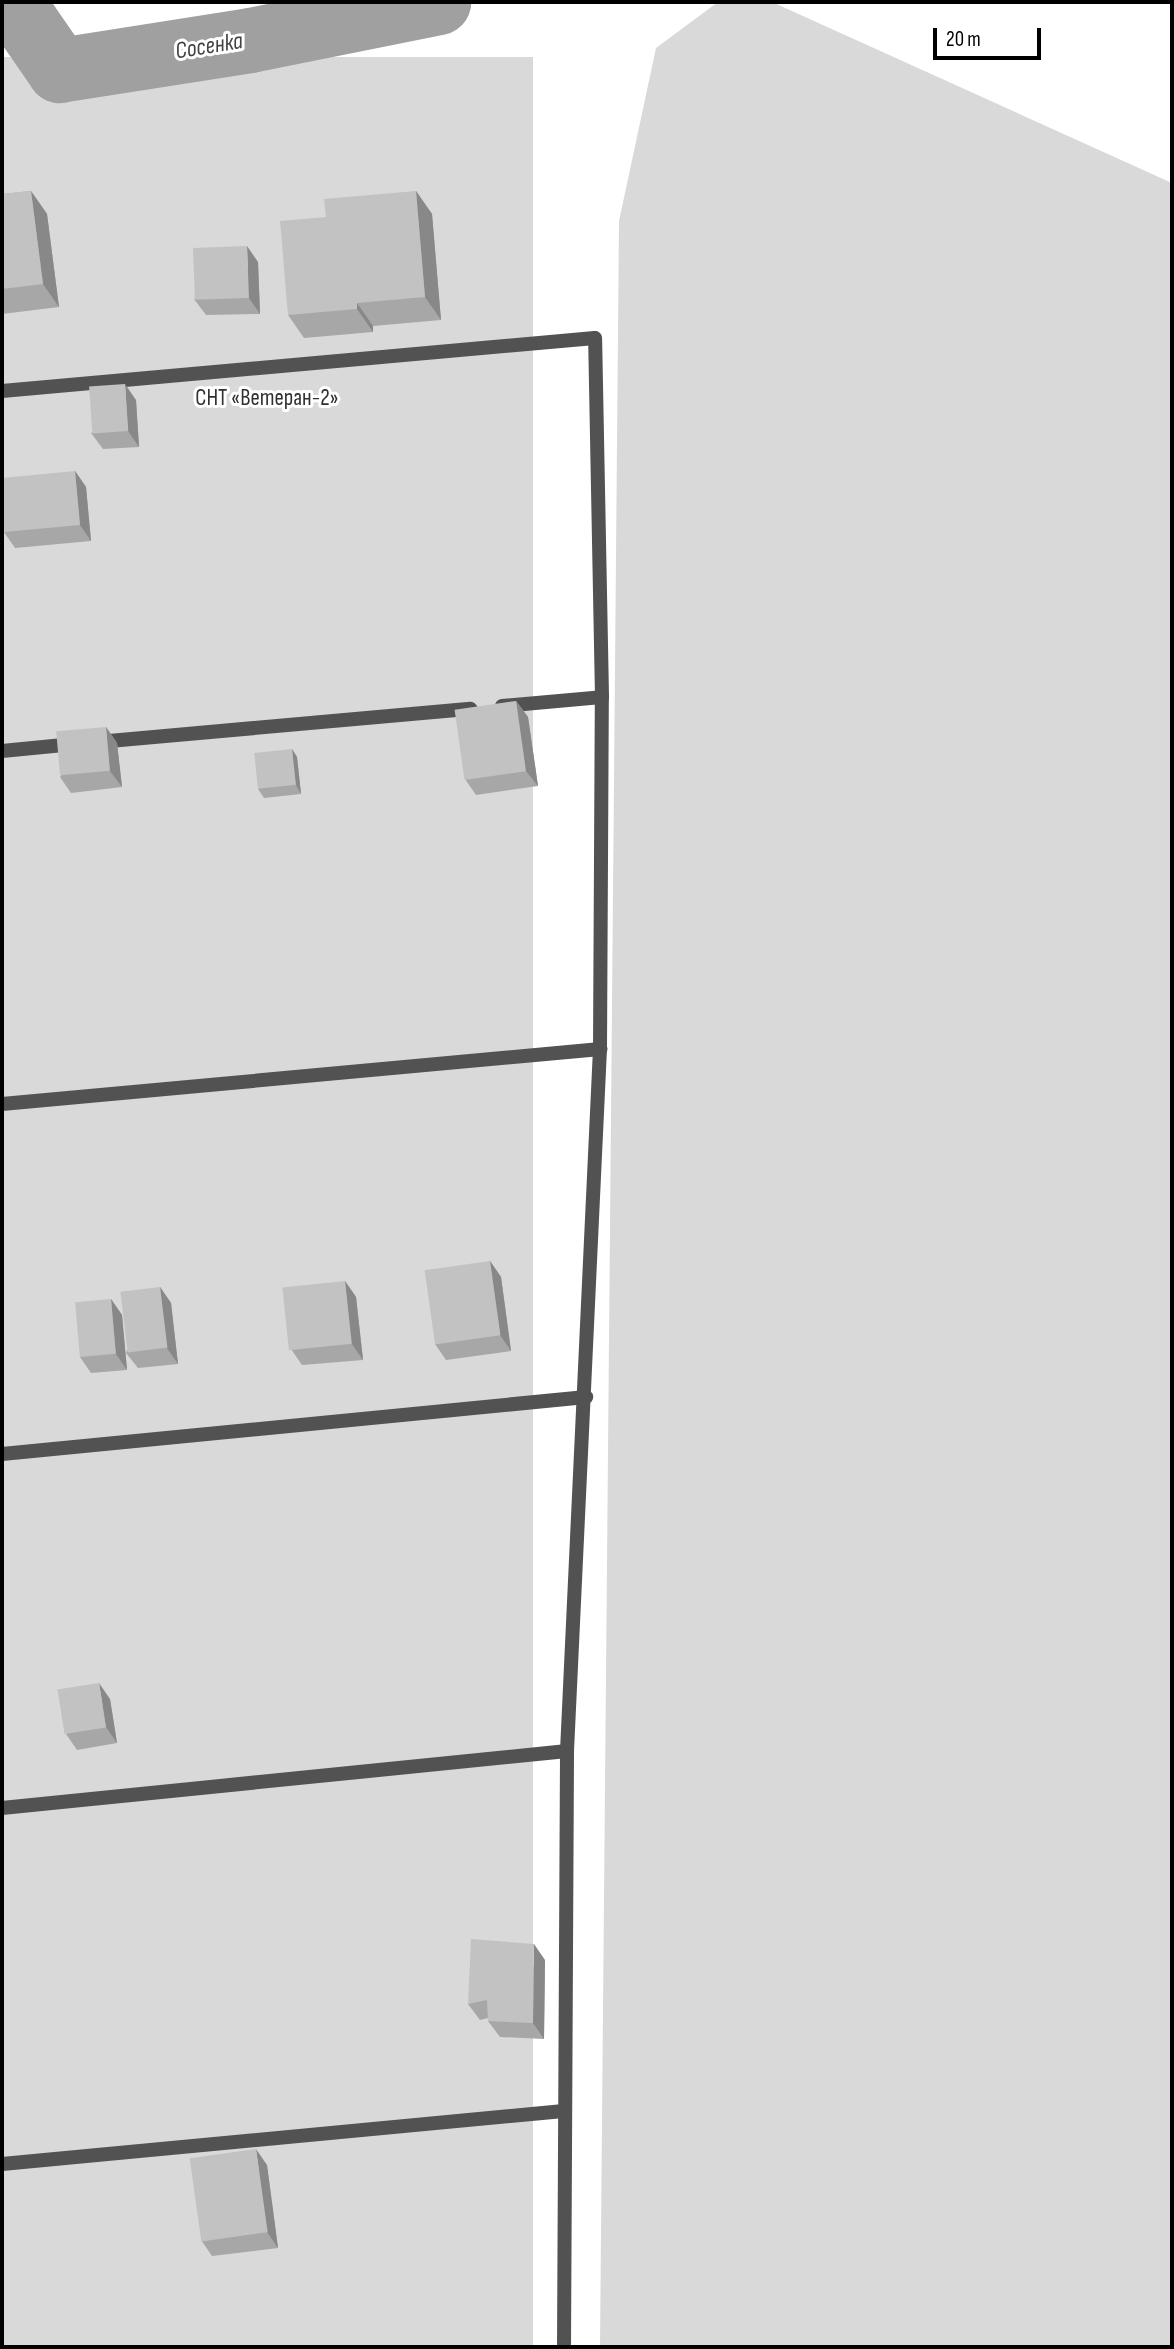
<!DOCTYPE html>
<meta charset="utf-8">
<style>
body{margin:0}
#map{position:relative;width:1174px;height:2349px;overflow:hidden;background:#fff;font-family:"Sofia Sans Condensed",sans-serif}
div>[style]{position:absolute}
.green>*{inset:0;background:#d9d9d9;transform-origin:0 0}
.river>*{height:65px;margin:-32.5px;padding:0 32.5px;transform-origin:32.5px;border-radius:32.5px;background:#a0a0a0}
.lane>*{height:14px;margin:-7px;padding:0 7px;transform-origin:7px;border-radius:7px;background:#525252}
.street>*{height:14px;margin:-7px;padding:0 7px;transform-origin:7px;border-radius:7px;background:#525252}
.wall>*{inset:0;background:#a7a7a7}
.shaded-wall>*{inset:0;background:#888}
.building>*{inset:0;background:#c2c2c2;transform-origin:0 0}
span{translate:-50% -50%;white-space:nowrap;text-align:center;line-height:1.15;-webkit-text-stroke:6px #fff;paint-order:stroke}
.park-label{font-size:23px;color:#303030}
.water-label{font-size:24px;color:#414141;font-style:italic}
.frame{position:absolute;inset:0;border:4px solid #000;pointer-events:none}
.scale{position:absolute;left:933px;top:28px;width:108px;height:32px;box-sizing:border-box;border:4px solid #000;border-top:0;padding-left:9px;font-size:21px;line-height:24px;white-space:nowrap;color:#000;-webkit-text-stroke:5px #fff;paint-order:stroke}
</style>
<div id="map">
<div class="green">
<div style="clip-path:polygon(718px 2px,772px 2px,1172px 183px,1172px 2347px,600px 2347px,619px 221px,656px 48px)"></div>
<div style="left:533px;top:57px;width:2290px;height:535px;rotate:90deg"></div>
</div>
<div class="river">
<div style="left:12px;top:2px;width:83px;rotate:55.3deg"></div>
<div style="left:59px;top:70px;width:193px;rotate:-8.9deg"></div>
<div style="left:250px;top:40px;width:192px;rotate:-11.4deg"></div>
</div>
<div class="lane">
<div style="left:2px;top:391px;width:595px;rotate:-5.11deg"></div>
<div style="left:502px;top:706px;width:100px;rotate:-5.1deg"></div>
<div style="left:98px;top:742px;width:374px;rotate:-5.1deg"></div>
<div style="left:2px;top:751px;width:72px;rotate:-5.6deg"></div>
<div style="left:2px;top:1104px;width:601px;rotate:-5.25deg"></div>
<div style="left:2px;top:1454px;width:587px;rotate:-5.57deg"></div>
<div style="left:2px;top:1808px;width:568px;rotate:-5.76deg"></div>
<div style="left:2px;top:2164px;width:564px;rotate:-5.39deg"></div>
</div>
<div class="street">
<div style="left:564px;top:2347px;width:596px;rotate:-89.71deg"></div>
<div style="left:567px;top:1751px;width:703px;rotate:-87.31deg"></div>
<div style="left:600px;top:1049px;width:352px;rotate:-89.7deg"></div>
<div style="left:602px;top:697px;width:359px;rotate:-91.1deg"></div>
</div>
<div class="wall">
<div style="clip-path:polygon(31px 191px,47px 214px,59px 307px,2px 314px,2px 194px)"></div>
<div style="clip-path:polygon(416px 191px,432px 214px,441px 320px,373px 326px,373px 332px,304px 338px,288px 315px,326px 217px)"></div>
<div style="clip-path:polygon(258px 262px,260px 314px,206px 315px,194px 299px)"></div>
<div style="clip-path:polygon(136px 400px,139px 447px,103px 449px,91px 433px)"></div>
<div style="clip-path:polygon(75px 471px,86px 487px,91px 541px,15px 548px,4px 532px)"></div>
<div style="clip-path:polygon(516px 701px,528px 717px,538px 786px,476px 795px,465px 779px)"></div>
<div style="clip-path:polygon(106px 727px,117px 743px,122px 787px,71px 793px,60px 777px)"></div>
<div style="clip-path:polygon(292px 749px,297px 757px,301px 794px,264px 798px,258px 789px)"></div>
<div style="clip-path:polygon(490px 1261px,501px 1277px,511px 1351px,446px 1360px,435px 1344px)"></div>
<div style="clip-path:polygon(345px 1281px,356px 1297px,363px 1360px,302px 1365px,291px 1349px)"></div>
<div style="clip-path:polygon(160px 1287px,171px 1303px,178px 1364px,138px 1368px,126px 1353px)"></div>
<div style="clip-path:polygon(111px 1299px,122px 1315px,127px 1370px,91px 1373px,80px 1357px)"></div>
<div style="clip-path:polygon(110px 1699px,117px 1743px,77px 1750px,66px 1734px)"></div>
<div style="clip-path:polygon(545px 1960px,544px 2039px,500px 2037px,488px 2021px,488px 2018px,480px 2020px,468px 2004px)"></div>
<div style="clip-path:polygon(267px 2165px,278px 2248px,212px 2256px,201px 2240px)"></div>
</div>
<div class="shaded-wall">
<div style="clip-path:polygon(31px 191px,47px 214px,59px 307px,43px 284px)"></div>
<div style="clip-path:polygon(416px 191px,432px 214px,441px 320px,425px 297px)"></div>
<div style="clip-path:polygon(247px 246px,258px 262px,260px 314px,249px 298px)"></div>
<div style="clip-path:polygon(357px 303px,373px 326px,373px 332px,357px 309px)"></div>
<div style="clip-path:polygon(125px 384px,136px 400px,139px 447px,128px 431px)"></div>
<div style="clip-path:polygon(75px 471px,86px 487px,91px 541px,80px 525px)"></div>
<div style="clip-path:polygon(516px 701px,528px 717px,538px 786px,526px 771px)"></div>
<div style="clip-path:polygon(106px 727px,117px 743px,122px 787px,110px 771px)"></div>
<div style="clip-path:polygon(292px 749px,297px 757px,301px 794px,296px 785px)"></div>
<div style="clip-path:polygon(490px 1261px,501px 1277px,511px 1351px,500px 1335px)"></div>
<div style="clip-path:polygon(345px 1281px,356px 1297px,363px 1360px,352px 1344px)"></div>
<div style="clip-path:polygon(160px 1287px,171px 1303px,178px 1364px,167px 1348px)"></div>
<div style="clip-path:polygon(111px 1299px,122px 1315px,127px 1370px,116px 1354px)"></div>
<div style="clip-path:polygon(99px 1683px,110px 1699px,117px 1743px,106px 1727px)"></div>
<div style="clip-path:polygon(534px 1944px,545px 1960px,544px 2039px,533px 2023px)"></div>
<div style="clip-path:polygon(256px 2149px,267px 2165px,278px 2248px,267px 2232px)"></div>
</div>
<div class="building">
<div style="clip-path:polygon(31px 191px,43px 284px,2px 289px,2px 194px)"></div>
<div style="clip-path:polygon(416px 191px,425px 297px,357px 303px,357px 309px,288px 315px,280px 221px,326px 217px,324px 199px)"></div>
<div style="left:247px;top:246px;width:52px;height:54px;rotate:88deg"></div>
<div style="left:125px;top:384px;width:47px;height:36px;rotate:86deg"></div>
<div style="clip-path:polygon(75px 471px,80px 525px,4px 532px,2px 508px,2px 478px)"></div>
<div style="left:516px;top:701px;width:71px;height:62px;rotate:82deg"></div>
<div style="left:106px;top:727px;width:44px;height:50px;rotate:85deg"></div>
<div style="left:292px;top:749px;width:36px;height:38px;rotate:84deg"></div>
<div style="left:490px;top:1261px;width:75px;height:66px;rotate:82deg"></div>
<div style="left:345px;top:1281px;width:63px;height:63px;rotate:84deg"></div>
<div style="left:160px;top:1287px;width:61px;height:40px;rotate:83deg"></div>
<div style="left:111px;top:1299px;width:55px;height:36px;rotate:85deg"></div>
<div style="left:99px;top:1683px;width:45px;height:42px;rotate:81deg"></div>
<div style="clip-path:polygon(471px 1939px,534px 1944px,533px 2023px,488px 2021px,487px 2000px,468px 2004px)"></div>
<div style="left:256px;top:2149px;width:84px;height:67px;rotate:82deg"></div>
</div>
<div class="park-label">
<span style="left:267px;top:398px">СНТ «Ветеран-2»</span>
</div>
<div class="water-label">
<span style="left:209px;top:46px;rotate:-9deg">Сосенка</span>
</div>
<div class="frame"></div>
<div class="scale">20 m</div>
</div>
